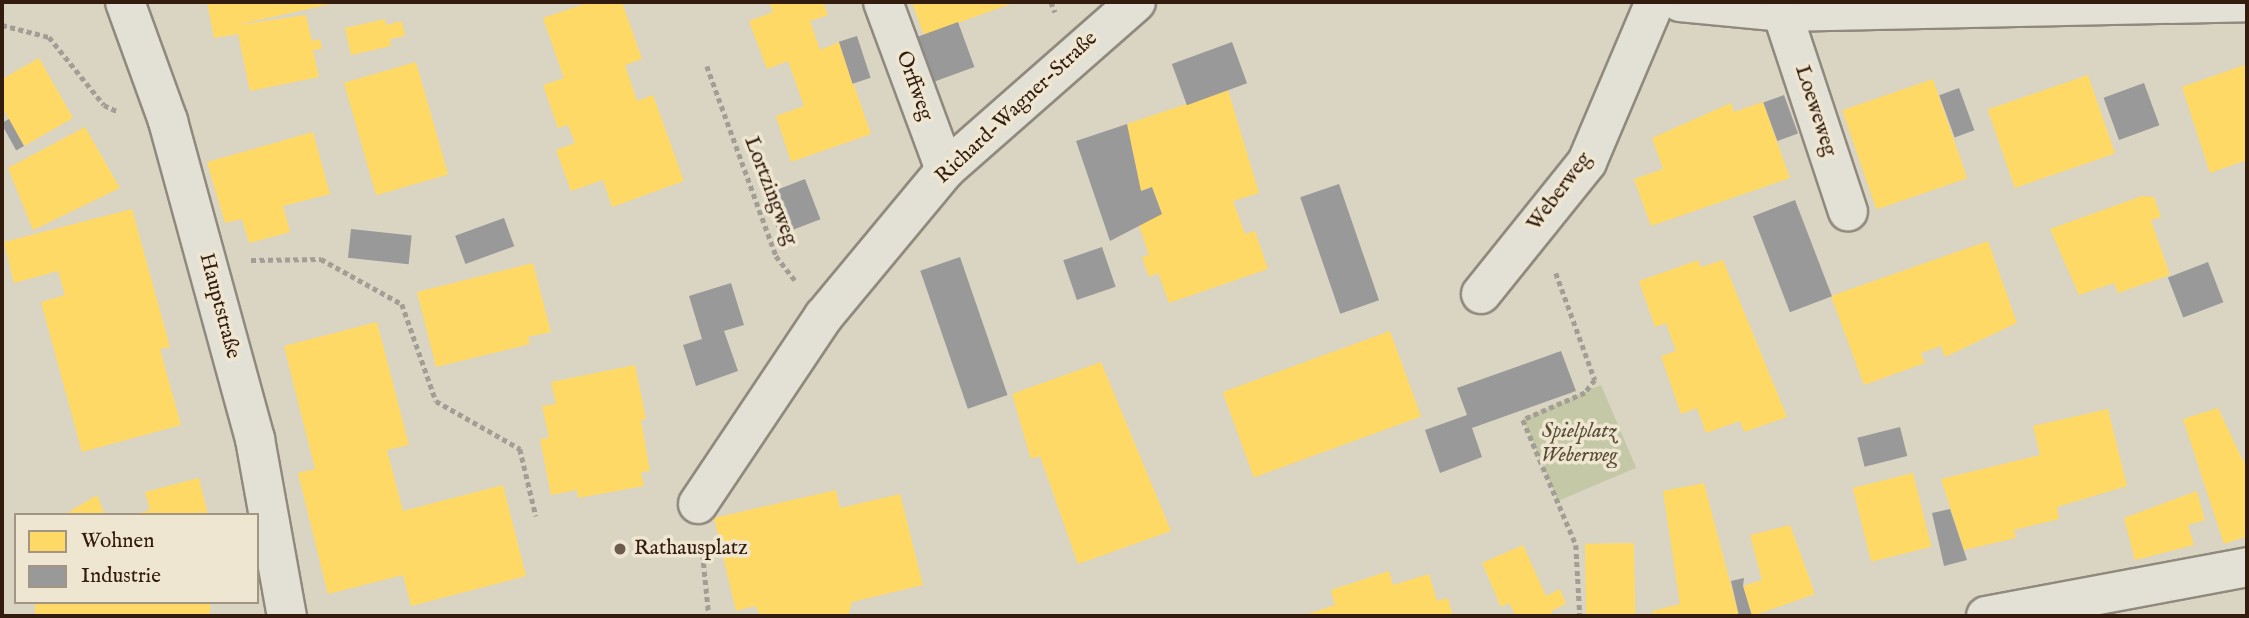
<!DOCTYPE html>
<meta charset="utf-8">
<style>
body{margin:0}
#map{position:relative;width:2249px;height:618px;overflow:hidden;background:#dad4c2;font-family:"IM FELL English",serif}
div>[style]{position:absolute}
.green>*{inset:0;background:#c4c8a6;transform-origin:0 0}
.homes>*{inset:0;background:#ffd966;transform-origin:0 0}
.industry>*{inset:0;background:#999;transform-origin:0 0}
.path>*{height:4.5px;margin-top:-2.25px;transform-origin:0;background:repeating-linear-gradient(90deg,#a39e95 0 5px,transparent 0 8.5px)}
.roads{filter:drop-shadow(2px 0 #90897d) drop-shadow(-2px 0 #90897d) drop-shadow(0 2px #90897d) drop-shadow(0 -2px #90897d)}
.minor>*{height:38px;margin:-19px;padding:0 19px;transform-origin:19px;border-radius:19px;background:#e3e0d6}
.dots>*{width:19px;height:19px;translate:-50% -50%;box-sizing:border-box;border:4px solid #eee6d1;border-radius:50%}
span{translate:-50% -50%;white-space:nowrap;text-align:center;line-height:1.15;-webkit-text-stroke:7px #eee6d1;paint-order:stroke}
.street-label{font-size:21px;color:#331b0e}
.park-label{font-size:21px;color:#594c35;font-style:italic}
.poi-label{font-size:21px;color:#331b0e}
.left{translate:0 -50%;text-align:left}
.frame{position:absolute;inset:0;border:4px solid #331b0e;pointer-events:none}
.legend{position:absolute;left:14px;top:513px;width:245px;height:91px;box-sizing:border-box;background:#eee6d1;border:2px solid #a39583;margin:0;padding:9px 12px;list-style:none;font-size:21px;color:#331b0e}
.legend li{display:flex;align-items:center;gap:14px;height:35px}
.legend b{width:35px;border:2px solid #a39583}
</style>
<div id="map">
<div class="green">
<div style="left:1601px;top:385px;width:90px;height:85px;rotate:67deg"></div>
</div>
<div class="homes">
<div style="clip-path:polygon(207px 2px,340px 2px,236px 25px,306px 15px,312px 41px,320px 39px,322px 49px,313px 50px,319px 77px,250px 91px,238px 34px,214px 38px)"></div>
<div style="clip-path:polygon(590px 2px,622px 2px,642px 59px,625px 65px,637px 101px,653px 95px,684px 181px,612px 207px,603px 180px,571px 191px,556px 150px,575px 143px,568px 125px,558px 128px,543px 85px,564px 78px,543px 18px)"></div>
<div style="clip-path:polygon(769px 2px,823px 2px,828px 15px,810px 21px,820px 50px,839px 42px,871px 134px,791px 162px,776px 116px,804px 106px,788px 61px,767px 69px,749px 21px,773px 12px)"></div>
<div style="clip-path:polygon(912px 2px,1016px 2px,924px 35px)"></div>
<div style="clip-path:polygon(385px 19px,386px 25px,402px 21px,405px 36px,390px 39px,391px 46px,351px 55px,345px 28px)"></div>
<div style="clip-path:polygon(39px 58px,73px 118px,24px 146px,2px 107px,2px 79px)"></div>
<div style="left:416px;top:62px;width:117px;height:75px;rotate:74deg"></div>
<div style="clip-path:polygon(2247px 64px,2247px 160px,2210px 173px,2182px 87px)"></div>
<div style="left:2088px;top:75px;width:83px;height:106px;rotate:71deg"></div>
<div style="left:1933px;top:79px;width:105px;height:96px;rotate:71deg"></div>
<div style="clip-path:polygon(1228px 90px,1259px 193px,1233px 201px,1245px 234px,1255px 231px,1268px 269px,1169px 303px,1158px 273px,1149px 277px,1142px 257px,1149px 255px,1138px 222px,1162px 214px,1152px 187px,1141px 191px,1127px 124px)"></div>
<div style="clip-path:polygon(1763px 102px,1790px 178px,1651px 226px,1634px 179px,1663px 169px,1652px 138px,1731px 103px,1734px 112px)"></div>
<div style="clip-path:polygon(85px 127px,120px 188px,33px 230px,8px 168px)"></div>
<div style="clip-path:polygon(313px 132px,330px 194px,283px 206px,290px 232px,249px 243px,242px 219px,225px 223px,207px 162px)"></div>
<div style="clip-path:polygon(2142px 196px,2154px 197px,2161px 217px,2151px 220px,2170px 275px,2118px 293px,2114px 283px,2079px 295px,2050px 229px)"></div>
<div style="clip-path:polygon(132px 209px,170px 347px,160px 349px,181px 425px,82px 452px,41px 302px,65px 295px,58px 271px,14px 283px,4px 242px)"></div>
<div style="clip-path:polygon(1988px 241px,2017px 323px,1945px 357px,1941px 346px,1921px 353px,1925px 363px,1864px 385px,1831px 296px)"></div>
<div style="clip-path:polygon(1698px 260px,1701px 267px,1723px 260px,1787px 417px,1744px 432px,1740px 421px,1706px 433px,1697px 408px,1681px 414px,1661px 356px,1676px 351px,1666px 323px,1655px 327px,1639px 281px)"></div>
<div style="clip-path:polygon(533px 263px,551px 332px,528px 337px,530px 344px,436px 367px,417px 292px)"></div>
<div style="clip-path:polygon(377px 322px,409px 445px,387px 450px,403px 511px,503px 485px,526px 576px,411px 606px,403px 575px,328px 594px,298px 473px,315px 469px,284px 346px)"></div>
<div style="left:1390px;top:331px;width:91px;height:178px;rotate:70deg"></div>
<div style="clip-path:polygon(1101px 362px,1171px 531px,1078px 564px,1040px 456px,1031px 459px,1012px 394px)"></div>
<div style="clip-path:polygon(635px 365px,646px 419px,641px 420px,650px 471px,641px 472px,644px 486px,578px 498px,577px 490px,551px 495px,540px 439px,549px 438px,542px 406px,556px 404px,551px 382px)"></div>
<div style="clip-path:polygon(2218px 408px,2247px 469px,2247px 536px,2224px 544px,2183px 419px)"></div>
<div style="clip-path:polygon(2108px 409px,2127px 486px,2057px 507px,2059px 519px,2014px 530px,2016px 538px,1964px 550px,1941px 479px,2040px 455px,2033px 426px)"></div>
<div style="left:1913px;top:473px;width:76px;height:62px;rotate:76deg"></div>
<div style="clip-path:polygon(199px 478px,208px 515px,132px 515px,150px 510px,145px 492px)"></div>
<div style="clip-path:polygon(1704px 483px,1739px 616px,1653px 616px,1652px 611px,1680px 604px,1663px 491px)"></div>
<div style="clip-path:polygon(836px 490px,840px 508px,900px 494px,923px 585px,852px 602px,848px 616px,761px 616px,755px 606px,736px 611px,714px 518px)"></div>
<div style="clip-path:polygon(2197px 491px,2205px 520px,2188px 525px,2194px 545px,2135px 560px,2124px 518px)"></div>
<div style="clip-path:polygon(97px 495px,105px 515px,64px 515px)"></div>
<div style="clip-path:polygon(1790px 525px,1815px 594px,1752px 616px,1743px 586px,1762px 580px,1750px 535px)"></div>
<div style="left:1634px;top:543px;width:73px;height:49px;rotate:89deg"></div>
<div style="clip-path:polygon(1523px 545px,1546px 596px,1560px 589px,1566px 604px,1551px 611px,1554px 616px,1516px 616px,1509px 603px,1501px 607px,1482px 563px)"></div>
<div style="clip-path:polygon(1389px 571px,1393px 585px,1429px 574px,1437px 601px,1448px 598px,1453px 616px,1301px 616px,1335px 605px,1331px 590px)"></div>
<div style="left:35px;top:602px;width:175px;height:15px"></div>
</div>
<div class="industry">
<div style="left:958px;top:22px;width:48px;height:46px;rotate:70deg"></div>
<div style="left:857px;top:36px;width:44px;height:19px;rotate:72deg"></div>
<div style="left:1232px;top:42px;width:44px;height:64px;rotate:70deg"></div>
<div style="left:2144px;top:83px;width:45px;height:43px;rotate:70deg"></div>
<div style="left:1959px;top:88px;width:45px;height:21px;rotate:70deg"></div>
<div style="left:1784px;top:95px;width:41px;height:22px;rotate:70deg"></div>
<div style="left:9px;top:119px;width:31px;height:9px;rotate:61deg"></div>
<div style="clip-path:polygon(1127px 124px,1141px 191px,1152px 187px,1162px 214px,1110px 241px,1076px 141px)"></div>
<div style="left:805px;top:179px;width:43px;height:44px;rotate:69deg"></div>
<div style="left:1339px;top:184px;width:123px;height:41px;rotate:71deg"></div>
<div style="left:1795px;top:200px;width:103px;height:45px;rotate:69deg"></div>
<div style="left:504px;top:218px;width:30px;height:52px;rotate:70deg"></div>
<div style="left:351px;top:229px;width:61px;height:29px;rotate:6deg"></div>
<div style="left:1102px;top:247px;width:42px;height:41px;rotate:71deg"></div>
<div style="left:960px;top:257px;width:146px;height:42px;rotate:71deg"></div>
<div style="left:2208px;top:262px;width:43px;height:43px;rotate:69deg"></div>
<div style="clip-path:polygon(731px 283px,744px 325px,724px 331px,738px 371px,696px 386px,683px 345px,702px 339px,689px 296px)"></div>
<div style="clip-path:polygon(1561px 351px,1576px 391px,1472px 428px,1482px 457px,1440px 473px,1425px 430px,1467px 415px,1457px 388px)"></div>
<div style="left:1900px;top:427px;width:30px;height:44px;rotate:76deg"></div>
<div style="clip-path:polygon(1950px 509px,1967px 560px,1944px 566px,1932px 513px)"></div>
<div style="clip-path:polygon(1744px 578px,1743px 586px,1752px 616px,1739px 616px,1731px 581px)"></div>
</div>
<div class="path">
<div style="left:1051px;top:2px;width:11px;rotate:68deg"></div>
<div style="left:2px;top:25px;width:49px;rotate:14.3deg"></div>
<div style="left:49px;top:37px;width:87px;rotate:51deg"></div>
<div style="left:104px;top:105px;width:14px;rotate:25deg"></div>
<div style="left:707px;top:66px;width:202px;rotate:70deg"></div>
<div style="left:776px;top:256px;width:31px;rotate:52deg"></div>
<div style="left:251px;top:260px;width:70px;rotate:-0.8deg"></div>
<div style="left:321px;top:259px;width:93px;rotate:29.1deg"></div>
<div style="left:402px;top:304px;width:103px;rotate:70.7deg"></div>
<div style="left:436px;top:401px;width:97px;rotate:29.7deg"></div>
<div style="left:520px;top:449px;width:69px;rotate:76.6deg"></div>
<div style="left:1556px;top:273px;width:114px;rotate:70deg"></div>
<div style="left:1595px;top:380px;width:16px;rotate:128deg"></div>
<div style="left:1585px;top:393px;width:68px;rotate:156.5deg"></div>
<div style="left:1523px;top:420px;width:136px;rotate:67deg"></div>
<div style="left:1576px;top:545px;width:71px;rotate:86.8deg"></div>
<div style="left:702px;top:546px;width:70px;rotate:84.3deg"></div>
</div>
<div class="roads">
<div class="minor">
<div style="left:125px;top:2px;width:127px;rotate:70.1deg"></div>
<div style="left:168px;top:121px;width:330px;rotate:74.7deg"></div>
<div style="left:255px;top:439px;width:180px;rotate:79.8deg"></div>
<div style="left:883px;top:2px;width:179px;rotate:69.7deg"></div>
<div style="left:1680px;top:2px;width:102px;rotate:5.6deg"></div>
<div style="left:1782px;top:12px;width:465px;rotate:-1.2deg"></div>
<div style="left:1782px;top:12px;width:210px;rotate:71.7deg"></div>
<div style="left:1481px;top:294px;width:169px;rotate:-51.2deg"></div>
<div style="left:1587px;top:162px;width:174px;rotate:-67deg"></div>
<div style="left:698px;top:504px;width:226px;rotate:-56.2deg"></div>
<div style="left:824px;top:316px;width:190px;rotate:-50.3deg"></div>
<div style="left:945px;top:170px;width:254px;rotate:-41.3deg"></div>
<div style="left:1986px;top:616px;width:266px;rotate:-10.6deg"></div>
</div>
</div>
<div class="dots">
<div style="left:620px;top:549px;background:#6d5c4d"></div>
</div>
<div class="street-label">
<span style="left:914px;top:86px;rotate:70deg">Orffweg</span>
<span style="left:1017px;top:108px;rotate:-43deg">Richard-Wagner-Straße</span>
<span style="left:1815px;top:111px;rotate:72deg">Loeweweg</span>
<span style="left:770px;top:191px;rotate:69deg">Lortzingweg</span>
<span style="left:1560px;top:192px;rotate:-53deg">Weberweg</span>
<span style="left:219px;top:306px;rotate:75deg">Hauptstraße</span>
</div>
<div class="park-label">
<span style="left:1579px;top:444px">Spielplatz<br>Weberweg</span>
</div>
<div class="poi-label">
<span class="left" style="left:634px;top:549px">Rathausplatz</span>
</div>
<div class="frame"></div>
<ul class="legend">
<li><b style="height:19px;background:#ffd966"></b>Wohnen</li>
<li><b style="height:19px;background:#999"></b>Industrie</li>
</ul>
</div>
